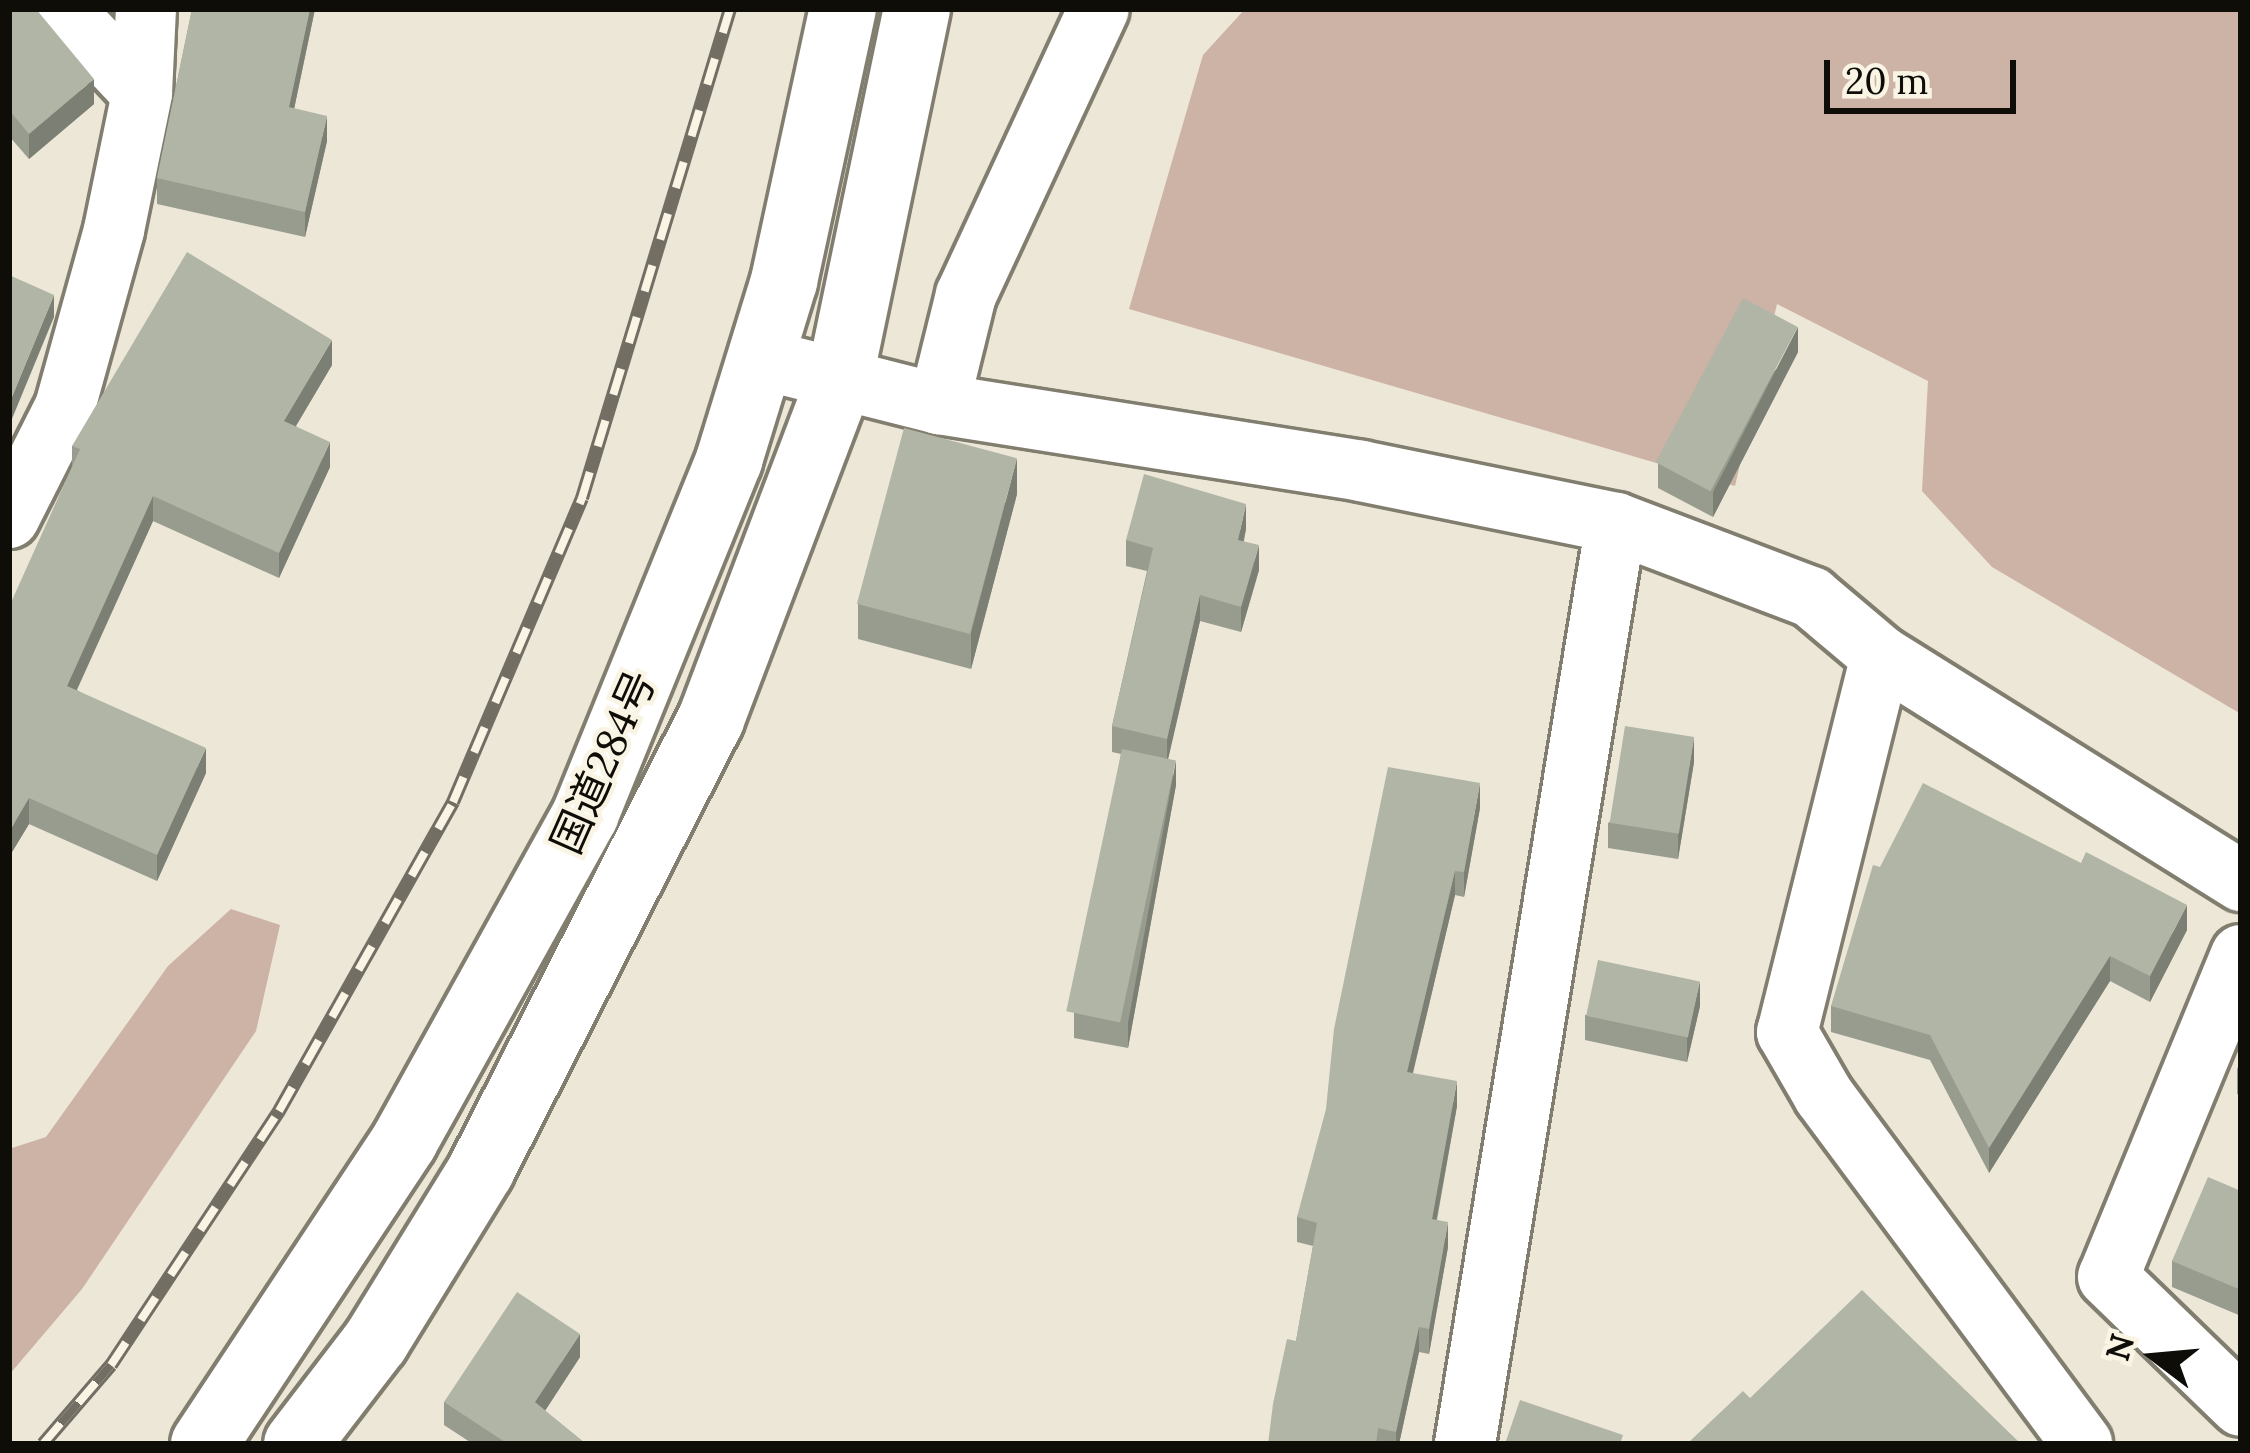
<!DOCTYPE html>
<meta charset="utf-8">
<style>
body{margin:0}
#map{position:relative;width:2250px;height:1453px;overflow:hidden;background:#ece7d7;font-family:Lora,"Noto Sans JP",serif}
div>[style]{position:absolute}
.green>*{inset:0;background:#cdb2a6}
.roads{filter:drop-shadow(3px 0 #827e6f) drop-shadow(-3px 0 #827e6f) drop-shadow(0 3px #827e6f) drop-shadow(0 -3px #827e6f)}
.street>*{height:60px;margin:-30px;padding:0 30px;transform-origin:30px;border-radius:30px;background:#fff}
.highway>*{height:66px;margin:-33px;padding:0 33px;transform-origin:33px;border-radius:33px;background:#fff}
.rail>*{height:14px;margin-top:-7px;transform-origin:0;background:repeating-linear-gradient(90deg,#f9f4e4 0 27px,#726e64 0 54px);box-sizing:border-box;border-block:3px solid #726e64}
.wall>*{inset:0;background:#989c8e}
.shaded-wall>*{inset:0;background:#7c7f74}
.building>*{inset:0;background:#b1b5a5;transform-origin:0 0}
span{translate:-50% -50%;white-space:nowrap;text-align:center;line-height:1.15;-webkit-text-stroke:9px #f9f4e4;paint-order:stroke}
.street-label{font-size:42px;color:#0f0d08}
.frame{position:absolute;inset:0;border:12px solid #0f0d08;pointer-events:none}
.north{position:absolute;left:2094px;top:1297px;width:120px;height:120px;-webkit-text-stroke:9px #f9f4e4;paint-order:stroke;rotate:286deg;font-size:33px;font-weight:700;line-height:48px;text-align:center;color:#0f0d08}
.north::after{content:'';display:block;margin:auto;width:42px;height:54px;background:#0f0d08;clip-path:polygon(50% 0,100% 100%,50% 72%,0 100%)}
.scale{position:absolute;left:1824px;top:60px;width:192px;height:54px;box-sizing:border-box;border:6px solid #0f0d08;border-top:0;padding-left:15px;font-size:36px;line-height:42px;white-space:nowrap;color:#0f0d08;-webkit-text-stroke:9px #f9f4e4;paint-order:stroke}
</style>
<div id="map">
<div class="green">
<div style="clip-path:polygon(1245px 9px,2241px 9px,2241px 714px,1992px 567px,1922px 491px,1928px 381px,1777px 304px,1735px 486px,1129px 309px,1203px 55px)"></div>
<div style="clip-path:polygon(231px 909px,280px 925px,256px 1031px,82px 1289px,9px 1375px,9px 1149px,46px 1137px,168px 966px)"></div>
</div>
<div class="roads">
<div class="street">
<div style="left:63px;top:9px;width:115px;rotate:46.8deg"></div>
<div style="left:761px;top:359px;width:184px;rotate:14.2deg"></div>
<div style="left:939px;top:404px;width:427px;rotate:9deg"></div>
<div style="left:1361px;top:471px;width:260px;rotate:11.5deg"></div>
<div style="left:1616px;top:523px;width:209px;rotate:20.8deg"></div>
<div style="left:1811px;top:597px;width:92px;rotate:40.1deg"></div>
<div style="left:1881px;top:656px;width:425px;rotate:32deg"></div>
<div style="left:939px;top:404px;width:112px;rotate:-76.1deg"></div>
<div style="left:966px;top:295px;width:315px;rotate:-65.1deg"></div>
<div style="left:9px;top:518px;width:124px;rotate:-63.2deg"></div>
<div style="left:65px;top:407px;width:184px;rotate:-74.5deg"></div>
<div style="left:114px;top:230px;width:140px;rotate:-78.4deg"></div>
<div style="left:142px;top:93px;width:84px;rotate:-87.3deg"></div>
<div style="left:1881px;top:656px;width:388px;rotate:104deg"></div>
<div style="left:1787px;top:1032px;width:74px;rotate:60deg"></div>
<div style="left:1824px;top:1096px;width:433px;rotate:53.4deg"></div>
<div style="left:2241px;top:955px;width:348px;rotate:112.4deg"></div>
<div style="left:2108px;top:1277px;width:185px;rotate:44.1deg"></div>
<div style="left:1465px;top:1444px;width:933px;rotate:-80.69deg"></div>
</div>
<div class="highway">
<div style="left:204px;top:1444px;width:364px;rotate:-56.5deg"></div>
<div style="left:405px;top:1140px;width:372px;rotate:-61deg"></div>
<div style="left:585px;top:815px;width:383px;rotate:-67.9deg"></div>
<div style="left:729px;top:460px;width:187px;rotate:-72.9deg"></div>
<div style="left:784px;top:281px;width:278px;rotate:-77.8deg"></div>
<div style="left:297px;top:1444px;width:130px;rotate:-52.5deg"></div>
<div style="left:376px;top:1341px;width:201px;rotate:-58.4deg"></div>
<div style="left:481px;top:1170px;width:506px;rotate:-62.98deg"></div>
<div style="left:711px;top:719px;width:360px;rotate:-69.2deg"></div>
<div style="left:839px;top:382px;width:381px;rotate:-78.2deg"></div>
</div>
</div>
<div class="rail">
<div style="left:43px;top:1444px;width:104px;rotate:-49.3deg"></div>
<div style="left:111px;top:1365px;width:305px;rotate:-56.5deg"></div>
<div style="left:279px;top:1111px;width:355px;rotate:-60.6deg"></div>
<div style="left:453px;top:802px;width:330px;rotate:-67deg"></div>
<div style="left:582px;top:498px;width:511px;rotate:-73.16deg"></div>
</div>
<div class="wall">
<div style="clip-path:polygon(9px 9px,94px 104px,29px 159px,9px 136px)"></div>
<div style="clip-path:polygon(192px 9px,315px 9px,294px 109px,327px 141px,305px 237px,157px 204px,157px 178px)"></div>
<div style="clip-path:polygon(1798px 352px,1713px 517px,1658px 488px,1658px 463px)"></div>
<div style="clip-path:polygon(332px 365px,296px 426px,330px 467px,279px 578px,153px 521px,77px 690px,206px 773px,157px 881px,29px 824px,9px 857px,72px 467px,72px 446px)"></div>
<div style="clip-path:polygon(1017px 494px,971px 669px,858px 639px,858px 604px)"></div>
<div style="clip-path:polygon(1246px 529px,1244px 541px,1259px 570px,1241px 632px,1200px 621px,1168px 758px,1176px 785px,1128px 1048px,1074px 1038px,1074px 1013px,1121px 754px,1112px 752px,1112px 726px,1147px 571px,1126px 566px,1126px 540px)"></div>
<div style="clip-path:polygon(1694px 762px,1678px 859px,1608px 848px,1608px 823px)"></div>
<div style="clip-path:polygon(1480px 808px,1464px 897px,1455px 895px,1413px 1073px,1457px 1106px,1437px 1220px,1448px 1247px,1429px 1354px,1419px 1352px,1399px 1444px,1268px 1444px,1296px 1341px,1313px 1246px,1297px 1242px,1297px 1217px)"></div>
<div style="clip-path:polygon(2187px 930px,2150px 1002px,2110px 981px,1989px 1173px,1930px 1060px,1831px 1032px,1831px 1006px)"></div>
<div style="clip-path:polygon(1700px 1006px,1687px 1062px,1585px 1040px,1585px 1015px)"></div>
<div style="clip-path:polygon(2241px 1060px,2241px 1096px,2237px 1094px,2237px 1069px)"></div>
<div style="clip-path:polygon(2241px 1191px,2241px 1316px,2172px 1287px,2172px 1261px)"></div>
<div style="clip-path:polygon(580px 1357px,545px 1411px,586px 1444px,473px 1444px,444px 1425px,444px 1402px)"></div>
</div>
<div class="shaded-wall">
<div style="clip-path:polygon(310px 9px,315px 9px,289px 133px,289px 107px)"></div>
<div style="clip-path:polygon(94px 79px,94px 104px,29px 159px,29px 134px)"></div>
<div style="clip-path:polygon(327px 116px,327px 141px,305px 237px,305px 212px)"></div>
<div style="clip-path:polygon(54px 295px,54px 317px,9px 426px,9px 404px)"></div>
<div style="clip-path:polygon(1798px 327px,1798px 352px,1713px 517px,1713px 492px)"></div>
<div style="clip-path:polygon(332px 340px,332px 365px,284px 446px,284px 421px)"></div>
<div style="clip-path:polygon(330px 442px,330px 467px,279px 578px,279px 553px)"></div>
<div style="clip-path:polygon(1017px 458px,1017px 494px,971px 669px,971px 633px)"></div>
<div style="clip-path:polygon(153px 496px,153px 521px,67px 711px,67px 686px)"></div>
<div style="clip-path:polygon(1246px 504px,1246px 529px,1238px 565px,1238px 540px)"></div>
<div style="clip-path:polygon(1259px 545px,1259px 570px,1241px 632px,1241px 607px)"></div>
<div style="clip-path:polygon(1200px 595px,1200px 621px,1167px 764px,1167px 739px)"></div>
<div style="clip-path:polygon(1694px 737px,1694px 762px,1678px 859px,1678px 834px)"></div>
<div style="clip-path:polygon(206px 748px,206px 773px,157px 881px,157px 855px)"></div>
<div style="clip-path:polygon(1176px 760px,1176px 785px,1128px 1048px,1128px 1023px)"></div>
<div style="clip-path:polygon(1480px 783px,1480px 808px,1464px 897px,1464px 872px)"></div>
<div style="clip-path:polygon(29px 798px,29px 824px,9px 857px,9px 832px)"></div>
<div style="clip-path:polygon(1455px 871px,1455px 895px,1407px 1097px,1407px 1072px)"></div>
<div style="clip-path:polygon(2187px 905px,2187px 930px,2150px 1002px,2150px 976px)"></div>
<div style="clip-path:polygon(2110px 956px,2110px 981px,1989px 1173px,1989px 1148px)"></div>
<div style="clip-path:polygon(1700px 981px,1700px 1006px,1687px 1062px,1687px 1037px)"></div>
<div style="clip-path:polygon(1457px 1081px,1457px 1106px,1432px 1244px,1432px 1219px)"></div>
<div style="clip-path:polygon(1448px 1222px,1448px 1247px,1429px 1354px,1429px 1329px)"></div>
<div style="clip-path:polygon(1419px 1327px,1419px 1352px,1399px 1444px,1396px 1444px,1396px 1432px)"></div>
<div style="clip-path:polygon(580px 1334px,580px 1357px,535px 1426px,535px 1402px)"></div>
</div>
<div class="building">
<div style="clip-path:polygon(9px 9px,36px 9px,94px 79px,29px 134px,9px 110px)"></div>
<div style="clip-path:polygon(192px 9px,310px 9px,289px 107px,327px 116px,305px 212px,157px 178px)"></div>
<div style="clip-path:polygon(187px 252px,332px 340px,284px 421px,330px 442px,279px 553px,153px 496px,67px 686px,206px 748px,157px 855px,29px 798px,9px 832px,9px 607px,80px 449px,72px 446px)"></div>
<div style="clip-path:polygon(9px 275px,54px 295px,9px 404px)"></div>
<div style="left:1743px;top:298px;width:62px;height:186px;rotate:28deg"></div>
<div style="left:904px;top:428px;width:117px;height:182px;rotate:15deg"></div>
<div style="clip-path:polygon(1144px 474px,1246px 504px,1238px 540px,1259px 545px,1241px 607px,1200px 595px,1167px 739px,1112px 726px,1153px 548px,1126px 540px)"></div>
<div style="left:1625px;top:726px;width:70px;height:98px;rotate:9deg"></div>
<div style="left:1122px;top:749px;width:55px;height:268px;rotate:12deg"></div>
<div style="clip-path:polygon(1388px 767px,1480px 783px,1464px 872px,1455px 871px,1407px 1072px,1457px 1081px,1432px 1219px,1448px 1222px,1429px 1329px,1419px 1327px,1396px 1432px,1378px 1428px,1376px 1444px,1268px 1444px,1273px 1404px,1287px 1339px,1296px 1341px,1317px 1223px,1297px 1217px,1326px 1109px,1334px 1029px)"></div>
<div style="clip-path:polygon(1923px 783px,2081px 863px,2086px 852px,2187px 905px,2150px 976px,2110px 956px,1989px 1148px,1930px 1035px,1831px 1006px,1873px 865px,1880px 867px)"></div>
<div style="left:1598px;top:960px;width:104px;height:57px;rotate:12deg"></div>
<div style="clip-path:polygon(2208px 1177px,2241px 1191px,2241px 1290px,2172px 1261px)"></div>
<div style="clip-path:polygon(1862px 1290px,2021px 1444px,1693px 1444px,1690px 1441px,1743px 1391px,1750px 1398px)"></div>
<div style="clip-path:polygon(517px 1292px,580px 1334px,535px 1402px,586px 1444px,508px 1444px,444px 1402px)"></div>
<div style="clip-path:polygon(1520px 1400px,1623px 1435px,1620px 1444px,1505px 1444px)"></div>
</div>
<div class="street-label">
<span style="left:603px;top:762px;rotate:-66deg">国道284号</span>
</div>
<div class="frame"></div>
<div class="north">N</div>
<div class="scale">20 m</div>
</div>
